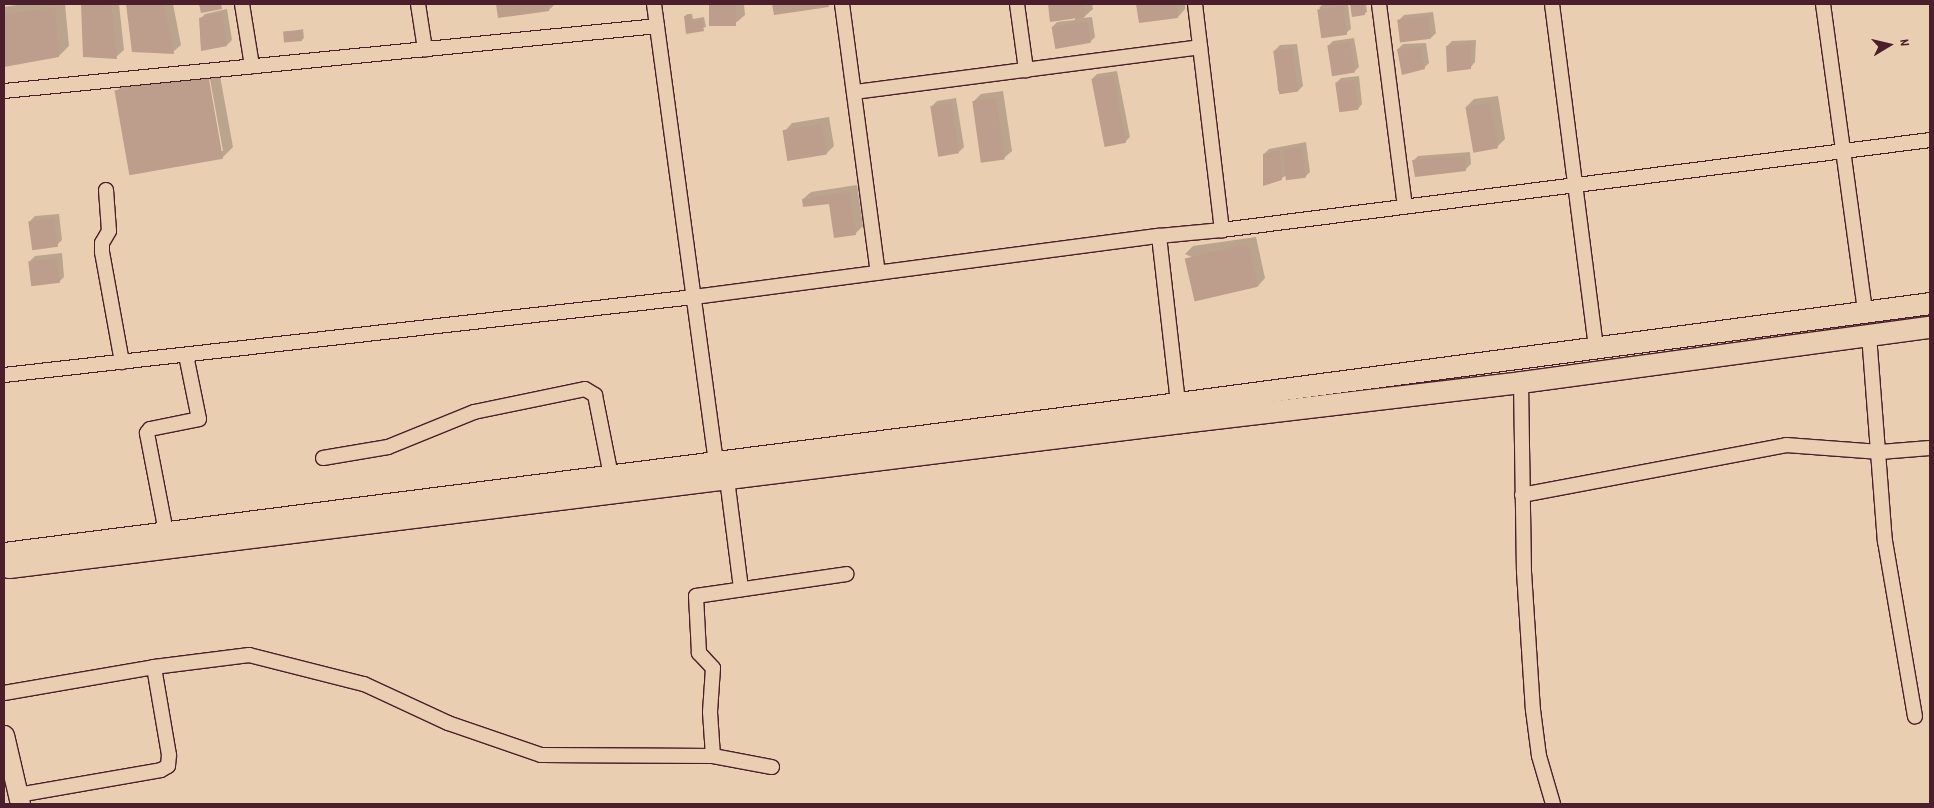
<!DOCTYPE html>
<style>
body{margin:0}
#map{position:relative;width:1934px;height:808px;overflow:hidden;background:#eaceb1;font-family:Dekko,sans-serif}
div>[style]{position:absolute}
.shadow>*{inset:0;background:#0003}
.building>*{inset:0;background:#bd9d8c;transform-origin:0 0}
.roads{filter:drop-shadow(1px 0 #4a1f2b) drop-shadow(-1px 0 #4a1f2b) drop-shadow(0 1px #4a1f2b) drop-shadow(0 -1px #4a1f2b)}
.street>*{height:14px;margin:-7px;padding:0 7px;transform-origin:7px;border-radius:7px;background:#eaceb1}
.secondary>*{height:19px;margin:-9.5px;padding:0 9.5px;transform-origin:9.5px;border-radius:9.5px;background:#eaceb1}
.primary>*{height:21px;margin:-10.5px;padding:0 10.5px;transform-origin:10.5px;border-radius:10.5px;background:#eaceb1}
span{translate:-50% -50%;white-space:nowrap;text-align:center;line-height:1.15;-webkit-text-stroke:4px #eaceb1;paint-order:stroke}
.frame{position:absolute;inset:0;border:5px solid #4a1f2b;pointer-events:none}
.north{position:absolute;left:1864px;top:20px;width:50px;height:50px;-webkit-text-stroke:4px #eaceb1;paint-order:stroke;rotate:81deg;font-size:14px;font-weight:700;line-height:20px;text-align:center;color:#4a1f2b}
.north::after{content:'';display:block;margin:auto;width:18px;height:22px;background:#4a1f2b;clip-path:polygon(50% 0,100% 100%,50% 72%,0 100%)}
</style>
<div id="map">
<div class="shadow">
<div style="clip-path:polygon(24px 4px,65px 4px,69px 46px,59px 56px,4px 66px,4px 7px)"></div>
<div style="clip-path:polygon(82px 4px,119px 4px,124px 50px,116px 57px,85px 56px)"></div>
<div style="clip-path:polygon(128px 4px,173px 4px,181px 45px,173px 52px,133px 51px)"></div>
<div style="clip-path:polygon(497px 4px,555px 4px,549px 10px,499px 17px)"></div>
<div style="clip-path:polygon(710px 4px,744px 4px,745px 15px,737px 22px,712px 25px)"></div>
<div style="clip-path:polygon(773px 4px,831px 4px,828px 6px,775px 13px)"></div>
<div style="clip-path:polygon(1049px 4px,1092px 4px,1093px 9px,1083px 18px,1092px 17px,1095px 37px,1090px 42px,1052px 27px,1057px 22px,1075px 20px,1075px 17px,1051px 20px)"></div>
<div style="clip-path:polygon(1138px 4px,1185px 4px,1185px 9px,1178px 17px,1140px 22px)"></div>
<div style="clip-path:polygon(1323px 4px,1348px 4px,1351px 29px,1346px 33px,1319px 8px)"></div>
<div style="clip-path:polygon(1352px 4px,1366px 4px,1367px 12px,1364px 14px)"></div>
<div style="clip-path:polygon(227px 9px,232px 40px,227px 45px,200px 19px,205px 14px)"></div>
<div style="clip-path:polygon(1433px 12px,1436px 33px,1431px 38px,1399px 20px,1404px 15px)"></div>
<div style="clip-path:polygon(687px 14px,692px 14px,693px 19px,704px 17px,706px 27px,687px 32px,685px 17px)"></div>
<div style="clip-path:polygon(303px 29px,304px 38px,302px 40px,284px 33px)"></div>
<div style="clip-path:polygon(1354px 38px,1359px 67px,1354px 72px,1328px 46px,1333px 41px)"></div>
<div style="clip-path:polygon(1476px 40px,1475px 62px,1470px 68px,1447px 46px,1452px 41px)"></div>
<div style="clip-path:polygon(1426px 43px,1429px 63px,1424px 68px,1398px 49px,1403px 44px)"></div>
<div style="clip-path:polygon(1297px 44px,1303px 86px,1298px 91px,1278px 91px,1275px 50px,1280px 45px)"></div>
<div style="clip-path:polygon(evenodd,218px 65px,233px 147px,223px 157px,132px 174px,116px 92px,127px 81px,218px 65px,206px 68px,208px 68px,223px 151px,221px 151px,206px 68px)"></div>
<div style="clip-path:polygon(1117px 71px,1130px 137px,1125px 142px,1092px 79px,1097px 74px)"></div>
<div style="clip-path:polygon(1359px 76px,1362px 104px,1358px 109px,1336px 83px,1341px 78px)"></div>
<div style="clip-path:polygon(1003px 91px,1012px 151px,1004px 158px,973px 102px,981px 94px)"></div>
<div style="clip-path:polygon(1498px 96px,1505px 139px,1497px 147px,1466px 107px,1474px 99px)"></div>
<div style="clip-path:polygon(956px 98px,964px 147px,959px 152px,932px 106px,937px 101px)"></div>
<div style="clip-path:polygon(829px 117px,834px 146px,826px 154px,785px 131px,792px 123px)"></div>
<div style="clip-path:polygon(1306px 142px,1310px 172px,1305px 177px,1286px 175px,1281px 179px,1264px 154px,1269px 149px)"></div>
<div style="clip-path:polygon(1470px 152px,1471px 164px,1466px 169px,1413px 161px,1418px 156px)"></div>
<div style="clip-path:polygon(857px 185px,863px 226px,855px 234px,830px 202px,803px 199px,811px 192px)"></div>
<div style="clip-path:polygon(59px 214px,62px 240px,57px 245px,30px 221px,35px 216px)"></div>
<div style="clip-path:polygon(1256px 237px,1265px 278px,1258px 286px,1185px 254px,1193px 246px)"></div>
<div style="clip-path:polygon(62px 253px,64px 277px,59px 282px,30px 261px,35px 256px)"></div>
</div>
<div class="building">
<div style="clip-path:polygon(81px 4px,111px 4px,117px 59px,83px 57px)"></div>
<div style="clip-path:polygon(126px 4px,164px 4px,174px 54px,132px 52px)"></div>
<div style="clip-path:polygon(199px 4px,221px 4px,222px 9px,201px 13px)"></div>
<div style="clip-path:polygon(496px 4px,548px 4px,549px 11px,498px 18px)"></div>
<div style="left:709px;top:4px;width:27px;height:22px"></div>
<div style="clip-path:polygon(772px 4px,828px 4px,829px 7px,774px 15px)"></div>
<div style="clip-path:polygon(1048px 4px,1084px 4px,1085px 17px,1050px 22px)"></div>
<div style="clip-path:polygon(1136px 4px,1177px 4px,1178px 18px,1139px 23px)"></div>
<div style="clip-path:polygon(1350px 4px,1364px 4px,1365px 15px,1352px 17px)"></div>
<div style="left:1343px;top:6px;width:29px;height:26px;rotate:82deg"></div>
<div style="clip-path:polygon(55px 7px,59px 57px,4px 67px,4px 15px)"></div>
<div style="clip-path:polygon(222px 13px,227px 46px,201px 51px,199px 18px)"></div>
<div style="clip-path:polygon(690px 15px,691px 21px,702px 19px,704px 31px,686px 34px,684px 16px)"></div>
<div style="left:1428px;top:16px;width:23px;height:31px;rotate:83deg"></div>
<div style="left:1087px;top:21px;width:22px;height:36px;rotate:80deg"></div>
<div style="left:301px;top:30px;width:11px;height:18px;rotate:85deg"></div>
<div style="left:1350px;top:42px;width:31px;height:23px;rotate:81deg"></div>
<div style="clip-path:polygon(1471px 44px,1471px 69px,1447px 72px,1446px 46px)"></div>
<div style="clip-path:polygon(1421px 47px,1425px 69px,1402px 75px,1397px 49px)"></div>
<div style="left:1292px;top:48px;width:44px;height:19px;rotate:82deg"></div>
<div style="left:208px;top:74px;width:86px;height:95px;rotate:80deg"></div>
<div style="left:1113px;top:75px;width:69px;height:22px;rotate:79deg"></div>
<div style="left:1354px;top:80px;width:30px;height:19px;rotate:82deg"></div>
<div style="left:996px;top:98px;width:62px;height:24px;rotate:82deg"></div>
<div style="left:951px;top:103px;width:51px;height:21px;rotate:81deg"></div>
<div style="left:1490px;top:103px;width:46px;height:25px;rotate:80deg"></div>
<div style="left:822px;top:124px;width:31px;height:40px;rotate:81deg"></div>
<div style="left:1302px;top:147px;width:31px;height:20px;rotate:83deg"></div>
<div style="clip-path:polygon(1280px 150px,1282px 180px,1263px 186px,1263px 154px)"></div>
<div style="clip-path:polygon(1465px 156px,1466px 171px,1415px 177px,1412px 160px)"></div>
<div style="clip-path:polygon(849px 192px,856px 235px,834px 238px,829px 204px,803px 207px,802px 199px)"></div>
<div style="left:54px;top:218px;width:29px;height:26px;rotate:82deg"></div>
<div style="left:1248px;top:244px;width:44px;height:65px;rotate:77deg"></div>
<div style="left:57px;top:258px;width:25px;height:29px;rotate:83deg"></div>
</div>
<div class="roads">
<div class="street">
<div style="left:242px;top:4px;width:63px;rotate:80.8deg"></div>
<div style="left:418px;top:4px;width:46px;rotate:81.2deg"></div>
<div style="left:654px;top:4px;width:463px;rotate:82.3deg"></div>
<div style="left:842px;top:4px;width:271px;rotate:82.4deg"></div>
<div style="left:1017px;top:4px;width:67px;rotate:82.2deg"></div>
<div style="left:1195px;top:4px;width:228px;rotate:83.2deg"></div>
<div style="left:1379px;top:4px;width:204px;rotate:82.7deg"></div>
<div style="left:1552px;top:4px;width:346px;rotate:82.7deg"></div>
<div style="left:1823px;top:4px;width:310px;rotate:82.2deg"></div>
<div style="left:4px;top:91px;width:656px;rotate:-5.68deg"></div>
<div style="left:855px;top:92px;width:348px;rotate:-7.4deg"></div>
<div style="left:106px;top:190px;width:41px;rotate:85.8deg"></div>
<div style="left:109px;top:231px;width:14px;rotate:120deg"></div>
<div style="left:102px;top:243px;width:9px;rotate:90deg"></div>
<div style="left:102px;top:252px;width:112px;rotate:79.7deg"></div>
<div style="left:1159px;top:236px;width:176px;rotate:83.5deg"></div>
<div style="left:1869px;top:335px;width:207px;rotate:85.6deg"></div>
<div style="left:1885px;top:541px;width:178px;rotate:80.3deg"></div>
<div style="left:4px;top:375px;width:694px;rotate:-6.45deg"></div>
<div style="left:694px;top:297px;width:469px;rotate:-7.5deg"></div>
<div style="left:1159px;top:236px;width:63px;rotate:-5.4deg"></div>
<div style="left:1222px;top:230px;width:714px;rotate:-7.24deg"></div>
<div style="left:1521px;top:382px;width:190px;rotate:89.1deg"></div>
<div style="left:1524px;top:572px;width:138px;rotate:86.3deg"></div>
<div style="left:1533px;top:710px;width:46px;rotate:82.6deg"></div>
<div style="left:1539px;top:756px;width:50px;rotate:73.7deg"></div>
<div style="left:323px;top:458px;width:66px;rotate:-9.6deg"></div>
<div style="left:388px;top:447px;width:93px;rotate:-22.1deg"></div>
<div style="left:474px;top:412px;width:113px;rotate:-11.7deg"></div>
<div style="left:585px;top:389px;width:12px;rotate:31deg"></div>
<div style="left:595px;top:395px;width:83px;rotate:78.8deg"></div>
<div style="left:727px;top:479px;width:111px;rotate:82.7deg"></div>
<div style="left:1522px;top:495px;width:269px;rotate:-10.7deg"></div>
<div style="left:1786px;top:445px;width:94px;rotate:4.3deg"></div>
<div style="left:1880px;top:452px;width:50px;rotate:-4.6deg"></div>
<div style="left:166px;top:532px;width:101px;rotate:-100.9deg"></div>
<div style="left:147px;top:433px;width:5px;rotate:-53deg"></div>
<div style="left:150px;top:429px;width:50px;rotate:-11.5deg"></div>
<div style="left:199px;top:419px;width:65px;rotate:-101.5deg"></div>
<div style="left:4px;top:693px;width:152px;rotate:-9.8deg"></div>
<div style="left:154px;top:667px;width:96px;rotate:-7.2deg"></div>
<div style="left:249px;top:655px;width:119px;rotate:14.2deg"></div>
<div style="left:364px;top:684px;width:93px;rotate:24.9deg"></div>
<div style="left:448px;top:723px;width:98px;rotate:19deg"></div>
<div style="left:541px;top:755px;width:172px;rotate:0.3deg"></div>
<div style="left:713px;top:756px;width:60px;rotate:10.6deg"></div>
<div style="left:713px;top:756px;width:44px;rotate:-93.9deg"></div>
<div style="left:710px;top:712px;width:44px;rotate:-86.1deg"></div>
<div style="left:713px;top:668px;width:21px;rotate:-133deg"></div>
<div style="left:699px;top:653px;width:57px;rotate:-93deg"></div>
<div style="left:696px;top:596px;width:152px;rotate:-8.3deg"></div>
<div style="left:18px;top:795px;width:145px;rotate:-9.9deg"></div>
<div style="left:161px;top:770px;width:8px;rotate:-30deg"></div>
<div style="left:168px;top:766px;width:11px;rotate:-85deg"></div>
<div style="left:169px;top:755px;width:89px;rotate:-99.7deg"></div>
</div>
<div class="secondary">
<div style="left:4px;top:735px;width:71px;rotate:76.9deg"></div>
</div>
<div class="primary">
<div style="left:4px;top:553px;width:1184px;rotate:-7.28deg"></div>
<div style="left:1178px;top:403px;width:759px;rotate:-7.57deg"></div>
<div style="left:4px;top:565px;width:5px;rotate:22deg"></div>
<div style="left:9px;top:567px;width:1181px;rotate:-7.05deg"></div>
<div style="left:1181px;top:422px;width:342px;rotate:-6.7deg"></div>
<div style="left:1521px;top:382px;width:413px;rotate:-7.7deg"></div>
</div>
</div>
<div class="frame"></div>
<div class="north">N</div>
</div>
